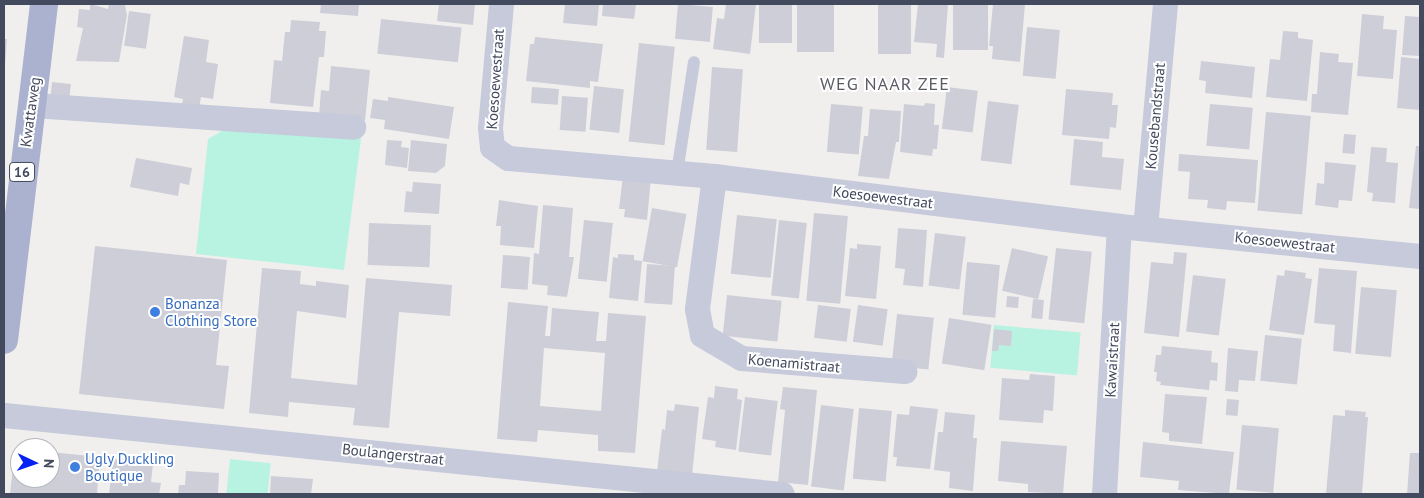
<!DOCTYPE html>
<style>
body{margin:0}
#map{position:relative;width:1424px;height:498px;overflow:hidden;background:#f1efee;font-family:"PT Sans",sans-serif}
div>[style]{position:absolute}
.green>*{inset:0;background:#b8f3e2;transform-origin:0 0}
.building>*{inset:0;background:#cdced7;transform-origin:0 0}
.lane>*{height:12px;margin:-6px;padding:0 6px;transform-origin:6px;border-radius:6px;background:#c6cada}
.street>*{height:25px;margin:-12.5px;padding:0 12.5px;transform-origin:12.5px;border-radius:12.5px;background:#c6cada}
.primary>*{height:28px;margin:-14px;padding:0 14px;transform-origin:14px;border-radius:14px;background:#abb2d0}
.dots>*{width:14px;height:14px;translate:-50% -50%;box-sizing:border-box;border:2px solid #fff;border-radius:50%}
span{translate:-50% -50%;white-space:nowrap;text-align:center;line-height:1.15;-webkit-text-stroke:4px #fff;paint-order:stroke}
.shield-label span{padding:1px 4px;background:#fff;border:1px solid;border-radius:4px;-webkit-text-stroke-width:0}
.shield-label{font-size:14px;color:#444a5e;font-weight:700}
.street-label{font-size:15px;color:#444a5e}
.shop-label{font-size:15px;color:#366cbe}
.left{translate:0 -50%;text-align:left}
.quarter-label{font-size:18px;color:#5a5b64;letter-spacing:1px}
.frame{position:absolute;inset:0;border:5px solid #444a5e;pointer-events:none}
.north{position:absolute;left:10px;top:438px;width:50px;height:50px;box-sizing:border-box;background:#fff;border:1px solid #b4b7bf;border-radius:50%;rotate:93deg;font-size:14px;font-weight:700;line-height:20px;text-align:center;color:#444a5e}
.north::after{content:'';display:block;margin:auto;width:18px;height:22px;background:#0623f3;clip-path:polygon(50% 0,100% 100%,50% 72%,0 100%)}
</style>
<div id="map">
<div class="green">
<div style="clip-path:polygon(235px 123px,362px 131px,344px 270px,196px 254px,208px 139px)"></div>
<div style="left:994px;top:325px;width:87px;height:43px;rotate:5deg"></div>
<div style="left:230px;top:459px;width:41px;height:35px;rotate:6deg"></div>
</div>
<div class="building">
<div style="clip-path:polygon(90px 4px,108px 9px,109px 4px,125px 5px,127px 15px,119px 62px,76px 61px,83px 28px,77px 27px,79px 9px,90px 10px)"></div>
<div style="clip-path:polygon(321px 4px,359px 4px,358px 16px,320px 13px)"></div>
<div style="clip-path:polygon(439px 4px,475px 4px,473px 25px,437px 21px)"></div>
<div style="clip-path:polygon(565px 4px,599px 4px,597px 26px,563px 23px)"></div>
<div style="clip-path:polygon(603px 4px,636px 4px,634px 19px,602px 16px)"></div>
<div style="left:678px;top:4px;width:35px;height:35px;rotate:5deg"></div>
<div style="clip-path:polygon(726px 4px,756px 4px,750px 54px,713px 49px,717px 18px,724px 19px)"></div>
<div style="left:759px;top:4px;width:33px;height:39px"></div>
<div style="left:797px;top:4px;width:37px;height:48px"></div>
<div style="left:878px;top:4px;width:33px;height:50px"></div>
<div style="clip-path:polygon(918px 4px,948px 4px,944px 58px,936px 57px,937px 44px,914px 42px)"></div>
<div style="left:953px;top:4px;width:35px;height:46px"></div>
<div style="clip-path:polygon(993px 4px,1025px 4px,1020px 62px,992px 59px,993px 46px,989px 46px)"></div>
<div style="left:129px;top:11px;width:22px;height:35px;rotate:8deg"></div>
<div style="clip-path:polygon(1362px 14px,1384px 16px,1383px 29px,1397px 30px,1393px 79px,1357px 76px)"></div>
<div style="clip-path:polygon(1405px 16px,1420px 17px,1420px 56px,1402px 55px)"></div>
<div style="left:381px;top:19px;width:81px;height:35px;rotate:6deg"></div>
<div style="clip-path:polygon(291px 20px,320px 22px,319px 31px,326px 31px,324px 57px,319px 57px,313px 107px,270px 103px,274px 60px,282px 61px,285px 32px,290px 32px)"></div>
<div style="left:1027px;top:27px;width:33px;height:49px;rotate:5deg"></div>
<div style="clip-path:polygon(1283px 31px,1298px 32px,1298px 38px,1313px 40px,1307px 101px,1266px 97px,1270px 59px,1280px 60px)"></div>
<div style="clip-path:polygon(184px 36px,209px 40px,206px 62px,218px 64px,213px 99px,201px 97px,199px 108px,182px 105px,183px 99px,174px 97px)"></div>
<div style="clip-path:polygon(535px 37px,603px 44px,598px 82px,590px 81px,590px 88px,526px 81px,530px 44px,534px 44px)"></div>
<div style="clip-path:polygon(4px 39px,7px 39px,5px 65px,4px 65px)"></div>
<div style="left:639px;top:43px;width:36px;height:99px;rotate:6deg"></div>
<div style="clip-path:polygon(1320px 52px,1339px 54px,1338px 62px,1353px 63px,1348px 115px,1311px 112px,1312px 94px,1317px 94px)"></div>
<div style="clip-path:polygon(1401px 57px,1420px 59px,1420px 110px,1397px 108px)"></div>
<div style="clip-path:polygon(1201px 61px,1255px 67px,1252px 98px,1205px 93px,1206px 81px,1199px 80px)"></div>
<div style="clip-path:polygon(331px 66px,370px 70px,365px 121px,319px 116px,321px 90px,329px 91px)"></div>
<div style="left:712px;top:67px;width:31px;height:83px;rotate:4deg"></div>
<div style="left:52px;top:82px;width:19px;height:15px;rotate:6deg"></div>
<div style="left:594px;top:86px;width:30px;height:44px;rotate:6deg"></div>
<div style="left:532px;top:87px;width:27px;height:16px;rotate:4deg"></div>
<div style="left:947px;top:87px;width:31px;height:42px;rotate:7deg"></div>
<div style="clip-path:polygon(1066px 89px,1113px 93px,1112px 105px,1118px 105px,1116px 128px,1110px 127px,1109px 139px,1062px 135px)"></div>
<div style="left:562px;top:96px;width:26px;height:34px;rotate:4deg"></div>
<div style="clip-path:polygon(388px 97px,454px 107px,449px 139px,384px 129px,385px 120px,370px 118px,373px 99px,388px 101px)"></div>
<div style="left:988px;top:101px;width:31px;height:60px;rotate:7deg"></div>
<div style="clip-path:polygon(925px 103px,935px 104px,934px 125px,939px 125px,937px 149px,933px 149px,932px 156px,900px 152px,904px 104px,924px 106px)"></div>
<div style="left:831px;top:104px;width:32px;height:48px;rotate:5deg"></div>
<div style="left:1210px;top:104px;width:43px;height:42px;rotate:5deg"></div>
<div style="clip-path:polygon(870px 109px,901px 111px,899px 142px,896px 142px,889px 179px,858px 176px,864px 136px,868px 136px)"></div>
<div style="left:1266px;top:112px;width:45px;height:99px;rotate:5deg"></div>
<div style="left:1344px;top:134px;width:12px;height:19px;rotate:5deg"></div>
<div style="clip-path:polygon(1074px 139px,1103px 142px,1102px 157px,1124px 159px,1121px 190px,1070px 185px)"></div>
<div style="clip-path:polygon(387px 140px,402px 141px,401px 147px,409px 148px,407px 168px,385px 165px)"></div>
<div style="clip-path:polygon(411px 140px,447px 144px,445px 166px,436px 173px,408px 171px)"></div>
<div style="clip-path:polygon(1416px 146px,1420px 146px,1420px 209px,1409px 208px)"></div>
<div style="clip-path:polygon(1371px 147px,1387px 148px,1386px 162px,1398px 163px,1395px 203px,1372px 201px,1373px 193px,1367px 192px)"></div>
<div style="clip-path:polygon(1179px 154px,1258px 160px,1255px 203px,1227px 201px,1226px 210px,1207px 208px,1208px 200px,1188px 199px,1190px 172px,1178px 171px)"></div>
<div style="clip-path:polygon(136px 158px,192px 168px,189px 185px,180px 183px,178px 196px,130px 187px)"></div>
<div style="clip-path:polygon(1325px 162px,1356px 165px,1352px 201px,1339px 200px,1338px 208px,1315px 205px,1317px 183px,1324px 184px)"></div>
<div style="clip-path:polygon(623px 175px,651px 178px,647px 220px,624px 217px,625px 209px,619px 209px)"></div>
<div style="clip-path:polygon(413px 182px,441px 184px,439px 214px,404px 212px,406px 191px,412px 192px)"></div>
<div style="clip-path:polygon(499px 200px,538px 206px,534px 248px,500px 245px,501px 226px,496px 226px)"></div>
<div style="clip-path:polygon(543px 205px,573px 208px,569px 257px,574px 257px,567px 297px,547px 295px,548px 286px,532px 284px,534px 253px,539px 254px)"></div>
<div style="left:652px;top:208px;width:35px;height:54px;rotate:10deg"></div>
<div style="left:814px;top:213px;width:34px;height:88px;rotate:5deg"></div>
<div style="left:737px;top:215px;width:40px;height:59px;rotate:6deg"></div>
<div style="left:584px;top:220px;width:29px;height:59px;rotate:6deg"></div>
<div style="left:779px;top:220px;width:28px;height:76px;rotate:6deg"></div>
<div style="left:369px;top:223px;width:62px;height:42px;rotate:2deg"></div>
<div style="clip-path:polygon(898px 228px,927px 230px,923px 287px,903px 285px,905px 269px,895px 268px)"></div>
<div style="left:935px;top:233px;width:31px;height:53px;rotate:7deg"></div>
<div style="clip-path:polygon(857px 244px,881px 246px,876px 299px,845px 296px,850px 248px,857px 249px)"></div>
<div style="clip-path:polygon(95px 246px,227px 260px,216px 365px,229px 366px,224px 409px,79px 394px)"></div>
<div style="left:1012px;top:248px;width:37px;height:44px;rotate:13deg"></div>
<div style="left:1056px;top:248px;width:36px;height:72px;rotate:6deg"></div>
<div style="clip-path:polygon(1174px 252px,1187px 253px,1179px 337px,1144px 333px,1151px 262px,1173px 264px)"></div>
<div style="clip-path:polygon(618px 254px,634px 255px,634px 260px,642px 261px,638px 301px,609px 298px,613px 257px,618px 258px)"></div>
<div style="left:503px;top:255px;width:27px;height:33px;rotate:4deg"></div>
<div style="left:967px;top:262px;width:33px;height:53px;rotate:5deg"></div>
<div style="left:647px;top:264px;width:28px;height:39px;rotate:4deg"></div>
<div style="clip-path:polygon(262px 268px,301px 271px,300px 284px,316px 286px,316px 281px,349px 285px,346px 318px,297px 311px,291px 378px,357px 385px,366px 278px,452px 285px,450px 316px,399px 312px,389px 428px,353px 425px,355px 408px,289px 402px,288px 417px,249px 413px)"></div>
<div style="clip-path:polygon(1319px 268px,1357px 271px,1351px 353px,1333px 351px,1335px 325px,1314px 323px)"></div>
<div style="clip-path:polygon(1285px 270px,1306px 273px,1305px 278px,1312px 279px,1304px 335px,1269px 330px,1277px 275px,1284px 276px)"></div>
<div style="left:1193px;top:275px;width:33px;height:57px;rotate:7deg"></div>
<div style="left:1361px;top:287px;width:36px;height:67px;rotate:5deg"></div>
<div style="left:727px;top:295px;width:55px;height:41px;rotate:6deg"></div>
<div style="left:1007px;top:296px;width:12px;height:11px;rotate:5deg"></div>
<div style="left:1033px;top:299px;width:11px;height:19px;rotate:5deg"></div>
<div style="clip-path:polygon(evenodd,508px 302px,548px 306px,545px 336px,550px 336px,552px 308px,599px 312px,596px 341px,606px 341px,608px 313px,646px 316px,635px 453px,598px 451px,598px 435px,538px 430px,537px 442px,497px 439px,508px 302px,544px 348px,605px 353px,601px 411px,540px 406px,544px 348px)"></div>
<div style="left:818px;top:305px;width:33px;height:33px;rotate:7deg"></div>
<div style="left:858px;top:305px;width:30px;height:37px;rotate:8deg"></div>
<div style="left:897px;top:314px;width:37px;height:52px;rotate:6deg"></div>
<div style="left:949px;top:318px;width:43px;height:46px;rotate:9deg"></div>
<div style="clip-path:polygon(994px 329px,1012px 331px,1011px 346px,999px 345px,998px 351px,992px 351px)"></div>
<div style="left:1265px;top:335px;width:37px;height:46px;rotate:6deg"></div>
<div style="clip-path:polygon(1162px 346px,1212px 351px,1211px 362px,1218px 363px,1217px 381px,1210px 380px,1209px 390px,1160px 385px,1161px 382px,1156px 381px,1157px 372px,1154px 372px,1156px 355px,1161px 355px)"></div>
<div style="clip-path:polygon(1228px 348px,1258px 351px,1255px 381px,1239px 380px,1238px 392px,1225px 391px)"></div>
<div style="clip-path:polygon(1030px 374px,1055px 376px,1053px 411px,1044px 410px,1043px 423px,999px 420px,1002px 378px,1029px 380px)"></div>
<div style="clip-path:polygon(715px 386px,738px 389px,737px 399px,742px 400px,736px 450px,715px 447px,716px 441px,702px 439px,708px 397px,714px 398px)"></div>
<div style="clip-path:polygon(783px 387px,817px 390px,808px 485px,778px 482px,785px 410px,780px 409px)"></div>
<div style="clip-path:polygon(1165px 394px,1207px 397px,1202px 444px,1169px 441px,1169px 433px,1162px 432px)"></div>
<div style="left:745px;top:397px;width:33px;height:55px;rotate:7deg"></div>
<div style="left:1227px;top:399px;width:12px;height:16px;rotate:5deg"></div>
<div style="clip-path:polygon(675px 404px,699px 407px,692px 476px,657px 472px,662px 429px,665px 430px,667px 410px,674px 411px)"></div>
<div style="left:821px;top:405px;width:33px;height:82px;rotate:7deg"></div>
<div style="clip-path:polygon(910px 406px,938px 409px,930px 469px,896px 466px,897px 457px,893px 457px,897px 414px,909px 415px)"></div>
<div style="left:859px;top:408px;width:33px;height:71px;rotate:5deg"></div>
<div style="clip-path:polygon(1345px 410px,1366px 412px,1365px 417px,1368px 417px,1362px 494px,1326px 494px,1333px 415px,1345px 416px)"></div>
<div style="clip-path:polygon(945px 412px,975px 415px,973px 438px,977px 438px,973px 491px,949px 488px,950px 472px,934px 470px,938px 432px,943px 432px)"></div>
<div style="left:1242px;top:425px;width:37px;height:65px;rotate:5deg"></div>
<div style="clip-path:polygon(1001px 441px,1067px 446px,1063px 494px,1028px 492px,1028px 484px,998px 481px)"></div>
<div style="clip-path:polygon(1143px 442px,1234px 452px,1229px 494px,1178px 490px,1179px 481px,1140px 477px)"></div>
<div style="clip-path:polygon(15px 448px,20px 449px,20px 478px,50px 478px,50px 452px,100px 457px,97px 494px,10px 494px)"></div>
<div style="clip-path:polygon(1410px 453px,1420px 453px,1420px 494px,1407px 494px)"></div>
<div style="clip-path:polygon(113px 459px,153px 464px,151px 482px,161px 483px,159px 494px,109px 494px)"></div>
<div style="clip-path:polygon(186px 471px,219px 473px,218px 494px,178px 494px,179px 485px,185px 485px)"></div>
<div style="clip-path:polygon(271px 476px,313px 479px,311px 494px,270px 494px)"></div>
</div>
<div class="lane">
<div style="left:677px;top:173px;width:112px;rotate:-81.3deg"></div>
</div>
<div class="street">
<div style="left:501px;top:4px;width:124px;rotate:95.1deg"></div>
<div style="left:490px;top:128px;width:19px;rotate:84deg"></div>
<div style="left:492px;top:147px;width:19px;rotate:35deg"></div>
<div style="left:508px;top:158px;width:207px;rotate:5deg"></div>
<div style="left:714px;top:176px;width:408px;rotate:7deg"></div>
<div style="left:1119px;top:226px;width:302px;rotate:5.7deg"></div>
<div style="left:33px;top:105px;width:321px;rotate:3.9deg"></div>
<div style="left:714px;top:176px;width:134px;rotate:97.3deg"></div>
<div style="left:697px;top:309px;width:26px;rotate:79deg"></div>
<div style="left:702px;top:335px;width:45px;rotate:30.5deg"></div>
<div style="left:741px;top:358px;width:164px;rotate:4.6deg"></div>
<div style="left:1145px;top:228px;width:225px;rotate:-84.9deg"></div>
<div style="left:4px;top:415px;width:782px;rotate:5.8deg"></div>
<div style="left:1104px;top:494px;width:268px;rotate:-86.8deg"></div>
</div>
<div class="primary">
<div style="left:4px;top:340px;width:338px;rotate:-83.2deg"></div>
</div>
<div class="dots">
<div style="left:155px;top:312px;background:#3f7fe0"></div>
<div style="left:75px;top:467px;background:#3f7fe0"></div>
</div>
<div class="shield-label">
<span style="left:22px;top:172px">16</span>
</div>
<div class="street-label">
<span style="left:495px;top:79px;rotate:-86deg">Koesoewestraat</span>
<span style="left:30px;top:112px;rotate:-82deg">Kwattaweg</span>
<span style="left:1155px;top:116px;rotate:-85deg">Kousebandstraat</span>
<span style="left:883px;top:197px;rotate:7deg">Koesoewestraat</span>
<span style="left:1285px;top:242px;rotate:6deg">Koesoewestraat</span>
<span style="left:1112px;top:360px;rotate:-87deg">Kawaistraat</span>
<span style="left:794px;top:363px;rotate:5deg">Koenamistraat</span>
<span style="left:393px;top:454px;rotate:6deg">Boulangerstraat</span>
</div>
<div class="shop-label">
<span class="left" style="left:165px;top:312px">Bonanza<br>Clothing Store</span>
<span class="left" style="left:85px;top:467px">Ugly Duckling<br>Boutique</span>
</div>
<div class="quarter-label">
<span style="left:885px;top:84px">WEG NAAR ZEE</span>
</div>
<div class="frame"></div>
<div class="north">N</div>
</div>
